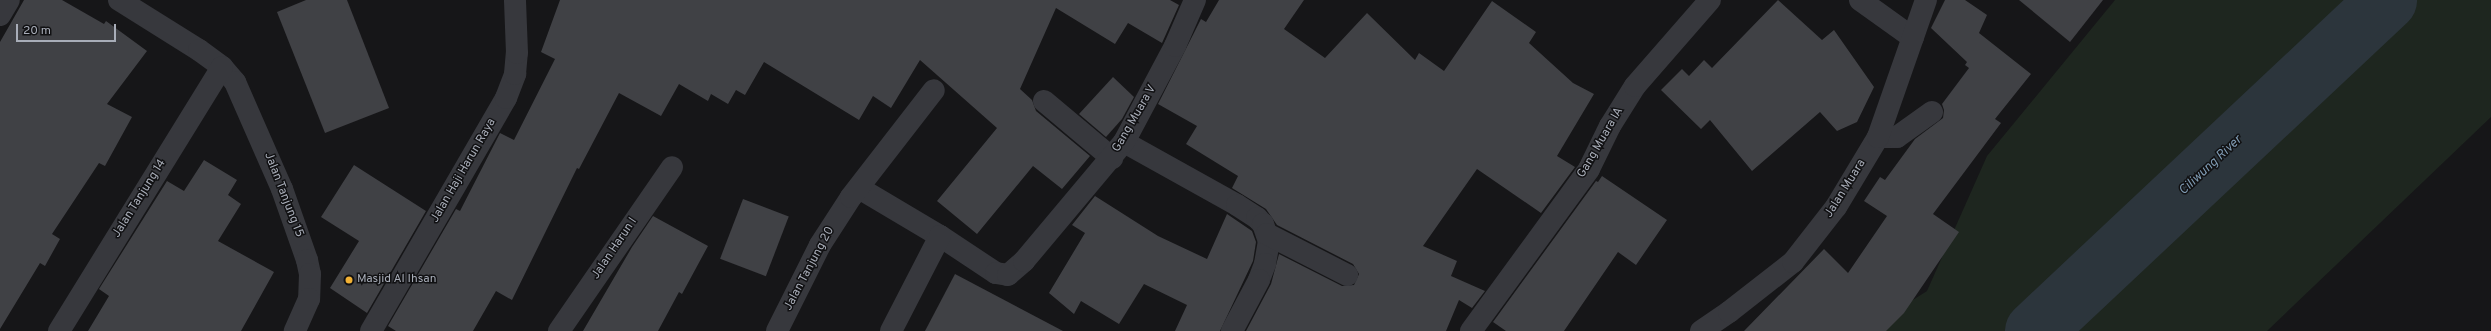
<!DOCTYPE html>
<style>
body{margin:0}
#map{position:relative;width:2491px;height:331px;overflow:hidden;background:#161618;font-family:Overpass,sans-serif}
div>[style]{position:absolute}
.green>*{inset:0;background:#1e261f}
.river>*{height:60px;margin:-30px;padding:0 30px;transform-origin:30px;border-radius:30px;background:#2c353c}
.building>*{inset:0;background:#404145;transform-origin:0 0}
.minor>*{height:22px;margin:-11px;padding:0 11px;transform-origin:11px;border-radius:11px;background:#37383d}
.dots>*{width:11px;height:11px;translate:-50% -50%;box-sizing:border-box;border:2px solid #111113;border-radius:50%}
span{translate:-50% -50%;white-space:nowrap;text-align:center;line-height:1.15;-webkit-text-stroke:3px #111113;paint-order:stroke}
.street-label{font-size:12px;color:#a8adb8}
.poi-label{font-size:12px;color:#a8adb8}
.left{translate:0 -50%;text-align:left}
.water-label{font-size:13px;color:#7f9bb3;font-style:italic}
.scale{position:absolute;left:16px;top:24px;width:100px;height:18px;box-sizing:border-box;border:2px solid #a8adb8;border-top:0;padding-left:5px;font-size:12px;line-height:14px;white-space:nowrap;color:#a8adb8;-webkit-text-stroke:3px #111113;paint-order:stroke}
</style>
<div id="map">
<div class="green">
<div style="clip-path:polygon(2115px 0,2491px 0,2491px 117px,2267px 331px,1864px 331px,1927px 291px,1987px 156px)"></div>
</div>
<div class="river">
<div style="left:2035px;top:331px;width:483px;rotate:-43.2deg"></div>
</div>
<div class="building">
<div style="clip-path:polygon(24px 0,62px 0,104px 24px,106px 21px,147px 51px,107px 104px,132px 117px,105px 166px,99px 163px,52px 234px,60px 239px,45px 266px,40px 263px,0 329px,0 42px)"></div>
<div style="clip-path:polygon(306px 0,347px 0,389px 108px,325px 133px,277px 12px)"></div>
<div style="clip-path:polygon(560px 0,1170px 0,1179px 5px,1162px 43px,1128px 23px,1115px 44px,1056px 8px,1020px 89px,1032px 100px,1036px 111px,1090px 156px,1062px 189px,1033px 166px,977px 234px,937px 201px,997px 128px,920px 60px,891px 108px,873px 96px,859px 120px,764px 62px,745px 95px,736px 90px,728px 104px,711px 94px,708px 101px,679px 84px,661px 116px,619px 93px,579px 169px,577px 168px,512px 300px,496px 291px,473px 331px,396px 331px,388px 326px,456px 209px,460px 211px,500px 133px,514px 140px,555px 59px,541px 52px)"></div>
<div style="clip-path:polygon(1219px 0,1304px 0,1284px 29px,1325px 58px,1367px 13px,1415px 60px,1419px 53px,1444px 71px,1492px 1px,1536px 32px,1529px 43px,1573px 83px,1594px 94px,1557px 156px,1575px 167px,1541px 213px,1477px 169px,1423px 246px,1457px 261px,1451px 276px,1485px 291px,1472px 308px,1459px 300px,1446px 331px,1246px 331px,1271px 284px,1279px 254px,1342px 286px,1354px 285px,1359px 274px,1353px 264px,1277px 225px,1266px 209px,1232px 188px,1238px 176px,1186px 144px,1197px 126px,1158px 104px,1201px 19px,1206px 22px)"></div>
<div style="clip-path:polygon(1778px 0,1822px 40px,1834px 30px,1874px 87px,1857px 122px,1837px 131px,1820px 112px,1752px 171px,1710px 120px,1701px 129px,1661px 90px,1682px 69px,1689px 76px,1704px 60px,1712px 68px)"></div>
<div style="clip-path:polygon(1945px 0,1965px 0,1987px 15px,1979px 33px,2031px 74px,1995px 119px,2001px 123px,1933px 214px,1959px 232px,1904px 313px,1886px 331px,1744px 331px,1824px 249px,1848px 273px,1887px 216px,1864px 201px,1880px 177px,1885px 180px,1915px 139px,1943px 118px,1944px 110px,1942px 104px,1969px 68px,1965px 65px,1967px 62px,1931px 28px)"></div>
<div style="clip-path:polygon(2019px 0,2103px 0,2070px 42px)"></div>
<div style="clip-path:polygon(1113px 77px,1134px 97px,1122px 119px,1106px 137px,1079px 114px)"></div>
<div style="clip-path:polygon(204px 160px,237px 180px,228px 195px,241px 204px,218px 241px,274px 272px,241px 331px,88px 331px,109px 296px,99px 289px,167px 181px,184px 191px)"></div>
<div style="clip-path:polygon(354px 165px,426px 211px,367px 313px,330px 288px,359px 241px,321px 217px)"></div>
<div style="clip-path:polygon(1602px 176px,1667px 220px,1636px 265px,1618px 252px,1564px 331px,1506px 331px,1493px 322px,1596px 181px,1598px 182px)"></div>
<div style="clip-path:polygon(1095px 196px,1158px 236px,1207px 259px,1227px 214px,1252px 231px,1256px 242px,1253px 261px,1220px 331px,1175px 331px,1187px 305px,1144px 284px,1119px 324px,1081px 301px,1074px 314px,1049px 293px,1085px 233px,1072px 225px)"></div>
<div style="left:743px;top:199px;width:49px;height:64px;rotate:21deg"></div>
<div style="clip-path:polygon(653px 216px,708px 246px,682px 294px,679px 292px,658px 331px,583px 331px,632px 247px)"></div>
<div style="clip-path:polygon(955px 274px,1063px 331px,925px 331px)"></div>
</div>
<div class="minor">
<div style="left:119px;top:0;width:94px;rotate:32deg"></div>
<div style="left:199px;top:50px;width:29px;rotate:36deg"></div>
<div style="left:222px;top:67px;width:20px;rotate:49deg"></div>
<div style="left:235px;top:82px;width:117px;rotate:66.3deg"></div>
<div style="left:282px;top:189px;width:75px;rotate:70.6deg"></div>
<div style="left:307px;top:260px;width:14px;rotate:78deg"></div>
<div style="left:310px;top:274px;width:25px;rotate:92deg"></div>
<div style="left:309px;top:299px;width:35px;rotate:114deg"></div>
<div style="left:1860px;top:0;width:65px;rotate:35.6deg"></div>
<div style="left:0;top:15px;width:17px;rotate:-59deg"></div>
<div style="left:1044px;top:101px;width:89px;rotate:40deg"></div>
<div style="left:1878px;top:137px;width:19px"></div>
<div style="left:1897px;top:137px;width:43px;rotate:-35.5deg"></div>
<div style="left:1124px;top:142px;width:129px;rotate:29.1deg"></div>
<div style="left:1237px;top:205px;width:24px;rotate:33deg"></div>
<div style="left:1257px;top:218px;width:8px;rotate:45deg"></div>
<div style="left:1263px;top:224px;width:18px;rotate:71deg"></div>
<div style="left:1269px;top:241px;width:23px;rotate:100deg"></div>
<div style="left:1265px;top:264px;width:17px;rotate:111deg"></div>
<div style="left:1259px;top:280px;width:58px;rotate:117.9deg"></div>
<div style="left:859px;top:188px;width:94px;rotate:30.7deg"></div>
<div style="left:940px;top:236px;width:67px;rotate:33.5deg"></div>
<div style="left:996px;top:273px;width:12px;rotate:9deg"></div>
<div style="left:1008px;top:275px;width:21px;rotate:-41deg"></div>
<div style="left:1024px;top:261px;width:155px;rotate:-50deg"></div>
<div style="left:1124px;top:142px;width:109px;rotate:-62deg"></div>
<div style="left:1175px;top:46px;width:50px;rotate:-66.5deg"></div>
<div style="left:1267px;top:234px;width:90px;rotate:27.1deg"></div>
<div style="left:59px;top:331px;width:310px;rotate:-58.3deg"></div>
<div style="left:371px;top:331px;width:269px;rotate:-59.9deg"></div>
<div style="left:506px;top:98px;width:26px;rotate:-69deg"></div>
<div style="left:515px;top:74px;width:21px;rotate:-85deg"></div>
<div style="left:517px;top:53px;width:53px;rotate:-92.2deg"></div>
<div style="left:559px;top:331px;width:199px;rotate:-55.4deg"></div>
<div style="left:777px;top:331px;width:96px;rotate:-63.4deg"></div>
<div style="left:820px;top:245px;width:57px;rotate:-57.1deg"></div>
<div style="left:851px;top:197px;width:135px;rotate:-52.2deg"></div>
<div style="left:891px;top:331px;width:107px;rotate:-62.7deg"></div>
<div style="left:1471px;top:331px;width:200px;rotate:-53.9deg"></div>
<div style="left:1589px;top:169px;width:48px;rotate:-64deg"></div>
<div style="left:1610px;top:126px;width:47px;rotate:-58deg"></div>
<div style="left:1635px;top:86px;width:114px;rotate:-48.9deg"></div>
<div style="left:1701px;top:331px;width:34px;rotate:-34deg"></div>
<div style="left:1729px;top:312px;width:81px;rotate:-38deg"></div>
<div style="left:1793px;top:262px;width:70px;rotate:-52deg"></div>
<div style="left:1836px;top:207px;width:82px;rotate:-59deg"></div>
<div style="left:1878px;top:137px;width:145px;rotate:-70.7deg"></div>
</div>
<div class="dots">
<div style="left:349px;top:280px;background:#f2b134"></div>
</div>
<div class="street-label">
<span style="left:1135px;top:119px;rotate:-60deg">Gang Muara V</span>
<span style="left:1601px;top:143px;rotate:-60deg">Gang Muara IA</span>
<span style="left:464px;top:171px;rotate:-60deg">Jalan Haji Harun Raya</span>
<span style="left:1846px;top:189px;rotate:-58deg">Jalan Muara</span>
<span style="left:283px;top:195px;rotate:69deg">Jalan Tanjung 15</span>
<span style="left:140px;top:199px;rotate:-58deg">Jalan Tanjung 14</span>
<span style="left:615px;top:249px;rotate:-56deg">Jalan Harun I</span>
<span style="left:810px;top:269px;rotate:-62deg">Jalan Tanjung 20</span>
</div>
<div class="poi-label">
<span class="left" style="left:357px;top:280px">Masjid Al Ihsan</span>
</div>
<div class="water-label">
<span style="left:2211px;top:166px;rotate:-43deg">Ciliwung River</span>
</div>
<div class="scale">20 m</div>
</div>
